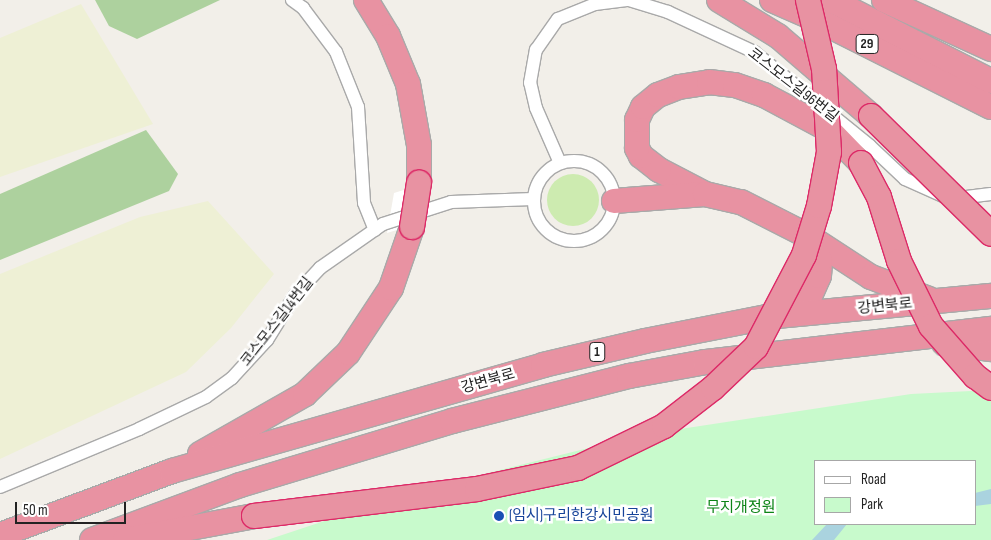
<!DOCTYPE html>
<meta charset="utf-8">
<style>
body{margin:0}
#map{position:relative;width:991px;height:540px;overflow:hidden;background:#f2efe9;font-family:"Sofia Sans Condensed","Noto Sans KR",sans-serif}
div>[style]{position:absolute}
.farmland>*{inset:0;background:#eef0d5}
.grass>*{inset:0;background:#cdebb0}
.round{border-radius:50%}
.forest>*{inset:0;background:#add19e}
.park>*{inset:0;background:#c8facc}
.water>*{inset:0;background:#aad3df}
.pier>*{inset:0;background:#fff}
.roads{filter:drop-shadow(1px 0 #a9a9a9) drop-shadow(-1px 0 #a9a9a9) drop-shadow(0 1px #a9a9a9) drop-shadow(0 -1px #a9a9a9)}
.street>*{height:12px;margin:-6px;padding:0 6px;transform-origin:6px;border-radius:6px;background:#fff}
.street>.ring{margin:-6px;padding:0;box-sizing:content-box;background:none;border:12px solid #fff;border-radius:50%}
.highway>*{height:24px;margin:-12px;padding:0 12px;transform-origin:12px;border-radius:12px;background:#e892a2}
.bridges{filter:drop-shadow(1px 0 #dc2a67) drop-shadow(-1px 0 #dc2a67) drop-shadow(0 1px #dc2a67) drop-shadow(0 -1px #dc2a67)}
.highway-bridge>*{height:24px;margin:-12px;padding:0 12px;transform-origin:12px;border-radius:12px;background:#e892a2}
.dots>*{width:14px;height:14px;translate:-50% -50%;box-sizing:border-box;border:2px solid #fff;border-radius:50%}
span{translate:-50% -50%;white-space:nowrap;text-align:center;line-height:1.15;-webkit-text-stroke:5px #fff;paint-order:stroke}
.shield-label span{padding:1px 4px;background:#fff;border:1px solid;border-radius:4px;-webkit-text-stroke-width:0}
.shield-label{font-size:14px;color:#222;font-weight:700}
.street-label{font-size:15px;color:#222}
.park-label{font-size:15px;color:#0c8416}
.transit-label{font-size:15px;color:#164399}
.left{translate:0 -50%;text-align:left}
.legend{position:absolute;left:814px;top:460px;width:162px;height:65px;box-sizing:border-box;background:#fff;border:1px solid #a7a7a7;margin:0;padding:6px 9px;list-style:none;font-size:15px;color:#222}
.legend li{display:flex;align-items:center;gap:10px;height:25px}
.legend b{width:25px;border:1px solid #a7a7a7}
.scale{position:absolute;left:15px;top:502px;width:111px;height:22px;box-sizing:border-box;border:2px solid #222;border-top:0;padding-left:6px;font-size:15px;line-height:18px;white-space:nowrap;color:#222;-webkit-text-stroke:4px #fff;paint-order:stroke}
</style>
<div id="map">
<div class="farmland">
<div style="clip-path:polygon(81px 4px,153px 124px,0 177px,0 38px)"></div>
<div style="clip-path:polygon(208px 201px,274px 274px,231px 328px,186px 372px,0 459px,0 274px,140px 217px)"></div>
</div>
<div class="grass">
<div class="round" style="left:547px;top:174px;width:52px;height:52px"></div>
</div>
<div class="forest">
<div style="clip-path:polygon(95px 0,220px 0,137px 39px,109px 26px)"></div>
<div style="clip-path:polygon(146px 130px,178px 174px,169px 191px,0 260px,0 194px)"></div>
</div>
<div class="park">
<div style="clip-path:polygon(evenodd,991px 390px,991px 540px,267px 540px,412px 492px,641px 435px,911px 394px,991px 390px,815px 461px,975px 461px,975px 524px,815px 524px,815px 461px)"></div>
</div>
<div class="water">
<div style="clip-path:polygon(991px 489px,991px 504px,975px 506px,975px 493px)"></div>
<div style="clip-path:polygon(827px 524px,847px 524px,834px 540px,812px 540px)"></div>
</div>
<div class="pier">
<div style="clip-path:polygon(426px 183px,423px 222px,387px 233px,394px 193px)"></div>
</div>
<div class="roads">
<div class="street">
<div style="left:292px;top:0;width:14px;rotate:36deg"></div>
<div style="left:303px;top:8px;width:55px;rotate:53.1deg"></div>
<div style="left:336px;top:52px;width:59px;rotate:68.2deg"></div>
<div style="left:358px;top:107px;width:96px;rotate:86.4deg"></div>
<div style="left:364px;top:203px;width:29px;rotate:68deg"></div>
<div class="ring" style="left:534px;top:161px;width:68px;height:68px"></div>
<div style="left:560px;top:163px;width:60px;rotate:-113.6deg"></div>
<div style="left:536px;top:108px;width:26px;rotate:-103deg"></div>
<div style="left:530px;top:83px;width:34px;rotate:-80deg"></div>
<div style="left:536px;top:50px;width:38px;rotate:-55deg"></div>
<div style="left:558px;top:19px;width:40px;rotate:-22deg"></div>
<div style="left:595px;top:4px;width:34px;rotate:-7deg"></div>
<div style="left:629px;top:0;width:41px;rotate:17.1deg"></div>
<div style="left:668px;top:12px;width:95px;rotate:24.9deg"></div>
<div style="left:754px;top:52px;width:149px;rotate:39deg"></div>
<div style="left:870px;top:146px;width:48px;rotate:43.3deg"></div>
<div style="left:905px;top:179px;width:49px;rotate:24deg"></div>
<div style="left:950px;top:199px;width:41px;rotate:-7deg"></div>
<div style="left:0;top:487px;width:151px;rotate:-22.6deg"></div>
<div style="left:139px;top:429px;width:74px;rotate:-25.5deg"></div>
<div style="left:206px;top:397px;width:32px;rotate:-36deg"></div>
<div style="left:232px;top:378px;width:52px;rotate:-47.4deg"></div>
<div style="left:267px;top:340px;width:53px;rotate:-58.1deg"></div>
<div style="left:295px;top:295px;width:37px;rotate:-47deg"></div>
<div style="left:320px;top:268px;width:77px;rotate:-34.9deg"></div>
<div style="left:383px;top:224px;width:71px;rotate:-17.9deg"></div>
<div style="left:451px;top:202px;width:82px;rotate:-2.1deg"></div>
</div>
<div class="highway">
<div style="left:366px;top:0;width:42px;rotate:58.6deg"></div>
<div style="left:388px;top:36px;width:52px;rotate:67.4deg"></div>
<div style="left:408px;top:84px;width:62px;rotate:79.8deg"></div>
<div style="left:419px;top:145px;width:38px;rotate:90deg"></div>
<div style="left:719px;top:0;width:69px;rotate:31.4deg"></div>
<div style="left:778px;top:36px;width:123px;rotate:40.7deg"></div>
<div style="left:772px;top:0;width:55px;rotate:23.7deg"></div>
<div style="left:822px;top:22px;width:189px;rotate:26.7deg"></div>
<div style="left:831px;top:0;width:179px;rotate:26.9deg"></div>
<div style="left:884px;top:0;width:118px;rotate:24.6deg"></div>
<div style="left:705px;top:194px;width:52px;rotate:-152.4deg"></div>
<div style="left:659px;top:170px;width:23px;rotate:-142deg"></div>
<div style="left:641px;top:156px;width:9px;rotate:-117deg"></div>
<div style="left:637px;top:148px;width:28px;rotate:-90deg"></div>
<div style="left:637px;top:120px;width:14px;rotate:-65deg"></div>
<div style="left:643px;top:107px;width:19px;rotate:-39deg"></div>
<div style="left:658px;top:95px;width:22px;rotate:-21deg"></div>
<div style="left:679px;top:87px;width:30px;rotate:-9deg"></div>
<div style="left:709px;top:82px;width:26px;rotate:7deg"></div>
<div style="left:735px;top:85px;width:31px;rotate:19deg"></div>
<div style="left:764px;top:95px;width:72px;rotate:28deg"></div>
<div style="left:828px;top:129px;width:47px;rotate:45.9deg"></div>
<div style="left:614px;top:201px;width:91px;rotate:-4.4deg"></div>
<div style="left:705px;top:194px;width:37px;rotate:13deg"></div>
<div style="left:741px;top:202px;width:75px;rotate:26.9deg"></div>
<div style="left:808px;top:236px;width:75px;rotate:33.1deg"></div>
<div style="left:871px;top:277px;width:62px;rotate:20.8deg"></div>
<div style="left:781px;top:312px;width:33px;rotate:-29deg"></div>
<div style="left:810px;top:296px;width:22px;rotate:-66deg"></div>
<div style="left:819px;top:276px;width:16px;rotate:-86deg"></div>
<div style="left:820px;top:260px;width:27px;rotate:-117deg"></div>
<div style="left:944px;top:343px;width:47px;rotate:7.3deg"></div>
<div style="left:200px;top:454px;width:121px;rotate:-29.7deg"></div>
<div style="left:305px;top:394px;width:59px;rotate:-43.6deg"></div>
<div style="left:348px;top:353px;width:78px;rotate:-56.5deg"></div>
<div style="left:391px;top:288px;width:65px;rotate:-71deg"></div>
<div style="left:0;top:535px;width:184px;rotate:-20.4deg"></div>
<div style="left:172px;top:471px;width:386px;rotate:-15.9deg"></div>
<div style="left:543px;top:365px;width:105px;rotate:-13.2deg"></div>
<div style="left:645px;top:341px;width:124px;rotate:-11.1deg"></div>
<div style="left:767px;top:317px;width:225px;rotate:-5.4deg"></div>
<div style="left:92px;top:540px;width:158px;rotate:-20.4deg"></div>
<div style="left:240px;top:485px;width:221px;rotate:-16.8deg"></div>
<div style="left:452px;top:421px;width:183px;rotate:-14.3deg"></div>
<div style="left:629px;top:376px;width:77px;rotate:-10.4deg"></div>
<div style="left:705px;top:362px;width:288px;rotate:-6.6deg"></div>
<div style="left:125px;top:540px;width:131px;rotate:-10.5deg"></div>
</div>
</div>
<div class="bridges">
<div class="highway-bridge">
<div style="left:871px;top:116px;width:168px;rotate:44.5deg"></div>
<div style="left:861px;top:163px;width:38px;rotate:62deg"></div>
<div style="left:879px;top:197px;width:67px;rotate:72.6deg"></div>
<div style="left:899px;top:261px;width:72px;rotate:63.8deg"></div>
<div style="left:931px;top:326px;width:67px;rotate:48.7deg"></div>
<div style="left:975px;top:376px;width:20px;rotate:37deg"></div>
<div style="left:412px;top:227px;width:45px;rotate:-81deg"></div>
<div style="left:254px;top:516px;width:225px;rotate:-6.9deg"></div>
<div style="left:477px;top:489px;width:103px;rotate:-11.7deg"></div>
<div style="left:578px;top:468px;width:96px;rotate:-26deg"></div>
<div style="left:664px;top:426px;width:62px;rotate:-37.8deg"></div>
<div style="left:713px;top:388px;width:59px;rotate:-43.6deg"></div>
<div style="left:756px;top:347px;width:104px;rotate:-62.4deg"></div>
<div style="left:804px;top:255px;width:51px;rotate:-73deg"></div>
<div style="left:819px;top:206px;width:55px;rotate:-79.5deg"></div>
<div style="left:829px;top:152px;width:83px;rotate:-93.4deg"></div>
<div style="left:824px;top:69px;width:71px;rotate:-103.1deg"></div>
</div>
</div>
<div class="dots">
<div style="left:499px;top:516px;background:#1a4fb4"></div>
</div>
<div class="shield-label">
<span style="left:867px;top:44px">29</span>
<span style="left:597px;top:352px">1</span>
</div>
<div class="street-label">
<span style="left:793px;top:85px;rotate:38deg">코스모스길96번길</span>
<span style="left:885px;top:306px;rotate:-6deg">강변북로</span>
<span style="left:277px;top:322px;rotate:-52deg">코스모스길14번길</span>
<span style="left:488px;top:381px;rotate:-16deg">강변북로</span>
</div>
<div class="park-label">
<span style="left:741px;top:508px">무지개정원</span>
</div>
<div class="transit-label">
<span class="left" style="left:509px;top:516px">(임시)구리한강시민공원</span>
</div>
<ul class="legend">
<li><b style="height:6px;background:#fff"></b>Road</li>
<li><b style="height:14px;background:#c8facc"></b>Park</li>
</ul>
<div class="scale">50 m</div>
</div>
